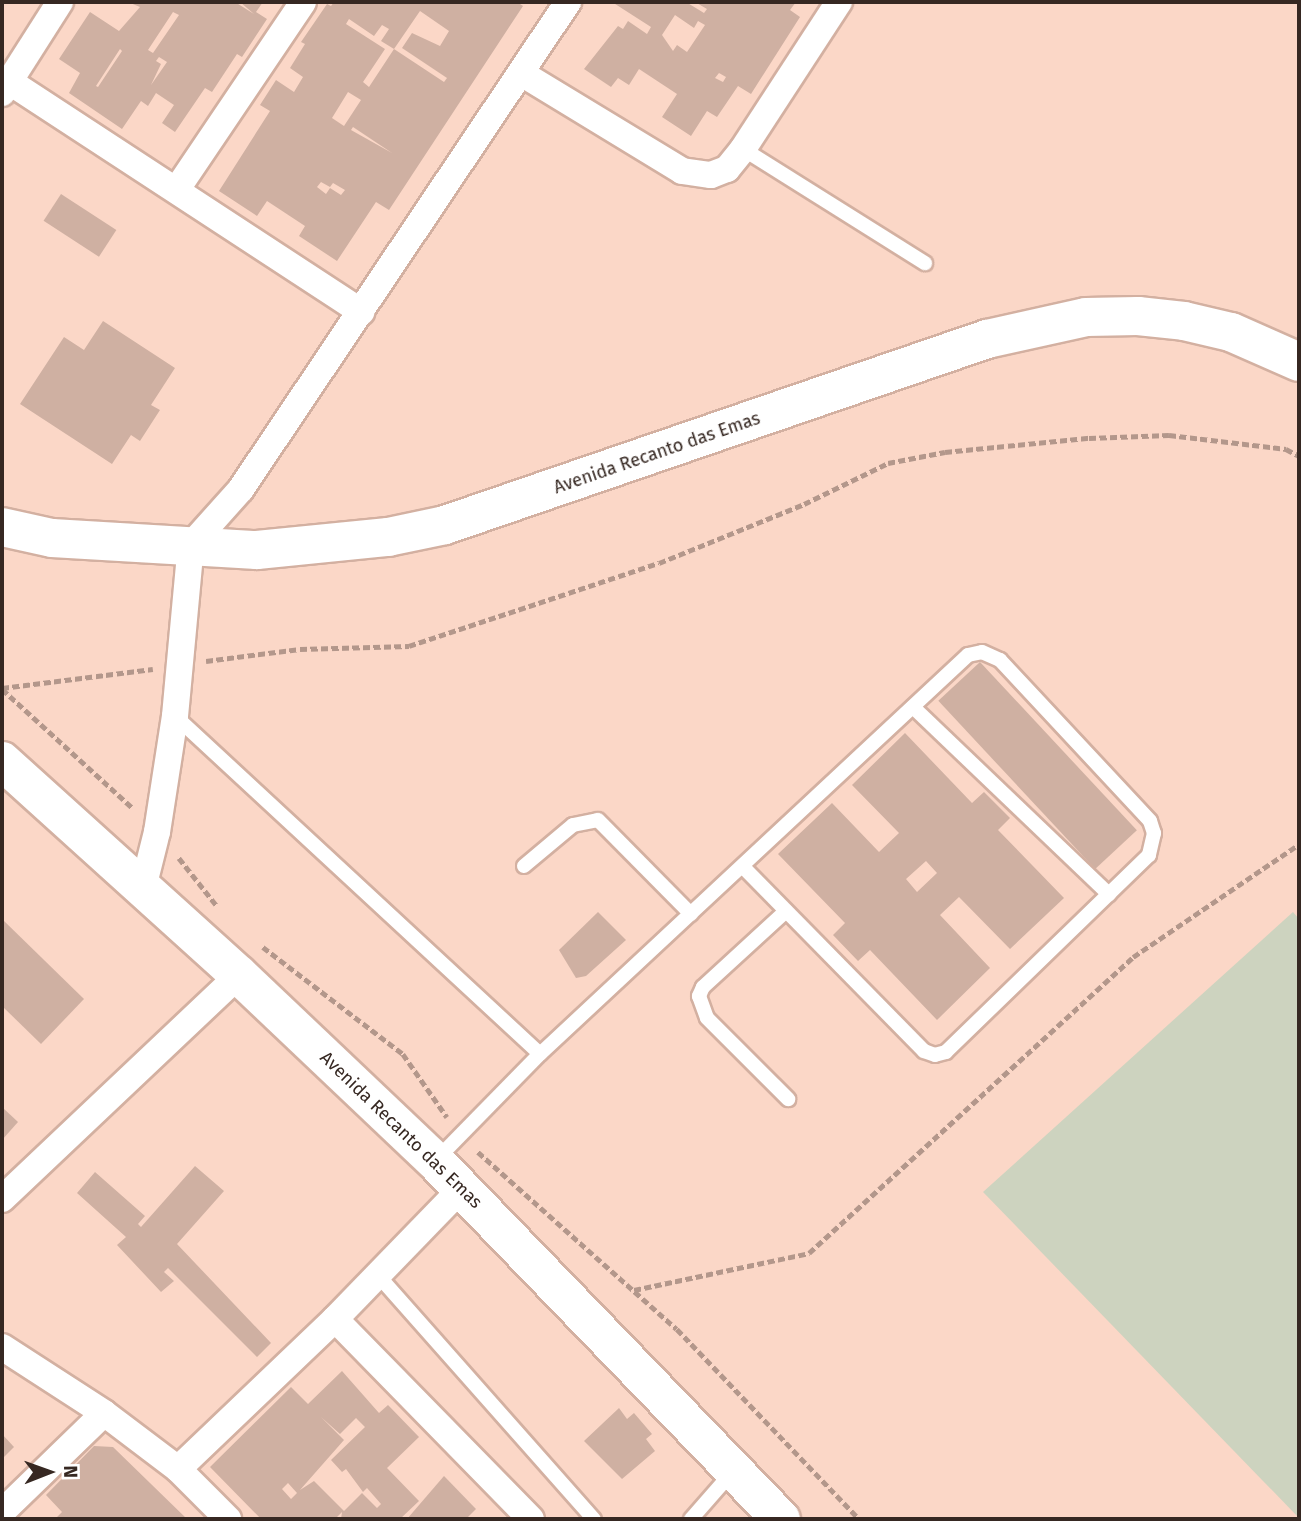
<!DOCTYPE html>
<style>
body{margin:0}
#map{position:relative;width:1301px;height:1521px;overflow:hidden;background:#fbd7c7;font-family:"Fira Sans",sans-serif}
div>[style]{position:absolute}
.green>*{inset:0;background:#cdd3bf}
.building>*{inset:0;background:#cfb0a2;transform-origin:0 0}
.path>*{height:4.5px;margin-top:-2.25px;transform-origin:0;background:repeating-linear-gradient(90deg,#b3978b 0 7px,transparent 0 10.5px)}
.roads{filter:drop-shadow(2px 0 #d3b0a1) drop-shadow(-2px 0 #d3b0a1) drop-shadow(0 2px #d3b0a1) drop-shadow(0 -2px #d3b0a1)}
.service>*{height:14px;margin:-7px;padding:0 7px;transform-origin:7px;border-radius:7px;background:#fff}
.minor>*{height:26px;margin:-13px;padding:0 13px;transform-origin:13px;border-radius:13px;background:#fff}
.secondary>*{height:38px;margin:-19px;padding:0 19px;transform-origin:19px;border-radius:19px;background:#fff}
span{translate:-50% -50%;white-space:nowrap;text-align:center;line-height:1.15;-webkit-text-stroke:7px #fff;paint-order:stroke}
.street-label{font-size:18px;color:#362822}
.frame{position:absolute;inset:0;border:4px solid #362822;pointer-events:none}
.north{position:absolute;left:14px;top:1437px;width:70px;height:70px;-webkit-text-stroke:5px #fff;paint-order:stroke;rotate:89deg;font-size:19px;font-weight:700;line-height:28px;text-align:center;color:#362822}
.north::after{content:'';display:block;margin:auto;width:24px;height:32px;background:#362822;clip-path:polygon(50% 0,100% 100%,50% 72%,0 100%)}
</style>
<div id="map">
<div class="green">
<div style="clip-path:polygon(1293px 912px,1299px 919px,1299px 1518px,983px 1192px)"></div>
</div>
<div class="building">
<div style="clip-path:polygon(evenodd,128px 2px,235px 2px,254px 14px,240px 2px,263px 2px,256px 12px,267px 19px,242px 57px,237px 54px,212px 92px,205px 88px,175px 132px,162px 123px,174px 105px,156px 93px,148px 106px,141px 101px,122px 129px,69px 93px,80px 73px,59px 59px,90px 12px,119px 31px,140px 7px,128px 2px,173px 12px,179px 15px,153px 53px,148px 50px,173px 12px,128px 2px,120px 49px,122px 51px,98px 87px,96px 86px,120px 49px,128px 2px,159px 57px,167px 62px,151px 85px,161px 64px,156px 61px,159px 57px)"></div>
<div style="clip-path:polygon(evenodd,334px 2px,517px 2px,523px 6px,389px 210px,376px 202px,337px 261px,299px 236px,305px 226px,267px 201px,257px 216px,219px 191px,270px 111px,260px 105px,276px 80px,294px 92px,303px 77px,290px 68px,305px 44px,301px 42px,327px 4px,331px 6px,334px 2px,420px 11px,449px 31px,440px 46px,412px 33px,402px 48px,447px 78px,444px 82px,394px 49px,420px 11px,334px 2px,349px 19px,374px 36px,382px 25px,389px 29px,381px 41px,394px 49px,369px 87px,363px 82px,385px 49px,346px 24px,349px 19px,334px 2px,348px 92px,361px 100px,344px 126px,332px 118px,348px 92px,334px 2px,353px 127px,392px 153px,351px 130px,353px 127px,334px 2px,321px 182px,330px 187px,333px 183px,345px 190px,341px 195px,330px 188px,326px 194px,317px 187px,321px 182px)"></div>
<div style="clip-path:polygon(evenodd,612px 2px,686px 2px,704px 13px,707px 9px,695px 2px,796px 2px,790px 10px,800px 17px,751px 94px,738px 86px,717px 117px,707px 111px,691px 136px,662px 117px,677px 94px,639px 69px,629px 85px,618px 78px,611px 87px,584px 69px,618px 26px,623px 29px,628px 21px,647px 34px,651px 27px,612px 2px,675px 15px,694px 28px,698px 21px,705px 25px,687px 52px,677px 45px,673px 51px,662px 35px,675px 15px,612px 2px,719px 73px,726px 77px,723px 82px,715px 78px,719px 73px)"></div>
<div style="left:61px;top:194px;width:66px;height:32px;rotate:33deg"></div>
<div style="clip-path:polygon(103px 321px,175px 368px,151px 405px,160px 410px,140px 441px,131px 435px,112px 464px,20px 404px,64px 337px,84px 350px)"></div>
<div style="left:980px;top:662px;width:230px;height:57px;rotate:47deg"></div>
<div style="clip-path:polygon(evenodd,905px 733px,972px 803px,984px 792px,1010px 818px,998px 830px,1064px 898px,1010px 949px,959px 897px,940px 915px,990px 968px,937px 1020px,870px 950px,858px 961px,833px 935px,845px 923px,778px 854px,832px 803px,879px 852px,899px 833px,852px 785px,905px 733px,926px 861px,937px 873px,917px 892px,906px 879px,926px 861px)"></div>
<div style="clip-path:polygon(598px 912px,626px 940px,586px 976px,576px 978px,559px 950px)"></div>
<div style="clip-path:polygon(2px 919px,84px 999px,41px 1044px,2px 1006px)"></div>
<div style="clip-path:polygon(2px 1107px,18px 1122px,2px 1140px)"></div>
<div style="clip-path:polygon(195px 1166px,224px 1191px,177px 1244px,271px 1343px,257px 1357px,168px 1268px,164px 1272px,174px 1281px,161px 1292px,117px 1245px,126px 1237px,77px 1193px,95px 1172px,145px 1216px,138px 1224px,141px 1227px)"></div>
<div style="clip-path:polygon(evenodd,342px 1371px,379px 1413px,388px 1405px,419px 1437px,387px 1468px,419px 1501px,400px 1519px,341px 1519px,342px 1512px,335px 1519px,261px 1519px,210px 1467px,291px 1387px,308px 1404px,342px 1371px,321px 1417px,340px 1434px,356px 1418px,365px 1427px,331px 1460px,342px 1472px,346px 1469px,363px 1492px,367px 1488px,381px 1504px,377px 1508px,362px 1493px,344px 1511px,314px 1481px,300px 1490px,344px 1440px,321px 1417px,342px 1371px,288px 1483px,297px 1493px,291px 1499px,282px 1489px,288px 1483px)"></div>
<div style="clip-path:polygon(619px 1408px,627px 1419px,634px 1413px,652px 1434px,646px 1439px,655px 1451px,622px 1479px,584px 1441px)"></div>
<div style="clip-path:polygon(2px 1434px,14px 1447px,2px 1459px)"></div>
<div style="clip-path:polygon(94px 1446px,113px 1447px,187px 1519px,55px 1519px,62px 1512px,46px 1495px)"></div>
<div style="clip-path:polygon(444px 1476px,476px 1509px,466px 1519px,407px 1519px)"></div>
</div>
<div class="path">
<div style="left:206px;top:661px;width:95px;rotate:-7.3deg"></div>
<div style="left:300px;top:649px;width:109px;rotate:-1.6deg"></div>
<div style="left:409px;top:646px;width:263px;rotate:-18.4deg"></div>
<div style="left:659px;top:563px;width:157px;rotate:-22.1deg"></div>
<div style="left:804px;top:504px;width:93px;rotate:-26deg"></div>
<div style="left:888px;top:463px;width:58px;rotate:-10.9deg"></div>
<div style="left:945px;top:452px;width:145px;rotate:-5.6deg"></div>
<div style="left:1089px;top:438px;width:80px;rotate:-2.1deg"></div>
<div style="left:1169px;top:435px;width:118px;rotate:6.8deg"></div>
<div style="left:1286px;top:449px;width:15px;rotate:28deg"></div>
<div style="left:2px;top:688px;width:152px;rotate:-7.2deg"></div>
<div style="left:2px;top:689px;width:177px;rotate:42.3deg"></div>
<div style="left:179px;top:858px;width:61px;rotate:51.6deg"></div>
<div style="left:263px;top:947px;width:176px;rotate:37.4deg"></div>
<div style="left:403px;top:1054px;width:77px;rotate:55.1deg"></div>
<div style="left:478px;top:1152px;width:266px;rotate:41.7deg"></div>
<div style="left:677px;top:1329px;width:263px;rotate:46.2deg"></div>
<div style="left:634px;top:1290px;width:179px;rotate:-11.9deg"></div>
<div style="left:809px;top:1253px;width:439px;rotate:-42.4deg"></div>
<div style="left:1133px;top:957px;width:201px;rotate:-34.2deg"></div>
</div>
<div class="roads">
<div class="service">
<div style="left:743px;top:149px;width:215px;rotate:32.1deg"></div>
<div style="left:913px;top:707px;width:271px;rotate:43.7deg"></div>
<div style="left:175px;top:716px;width:497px;rotate:42.8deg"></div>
<div style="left:524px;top:866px;width:64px;rotate:-39.9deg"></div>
<div style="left:573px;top:825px;width:25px;rotate:-11deg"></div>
<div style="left:598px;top:820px;width:132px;rotate:45.3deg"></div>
<div style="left:786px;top:911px;width:113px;rotate:137.5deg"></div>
<div style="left:703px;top:987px;width:10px;rotate:114deg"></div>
<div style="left:699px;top:996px;width:23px;rotate:70deg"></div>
<div style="left:707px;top:1018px;width:115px;rotate:45deg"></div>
<div style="left:437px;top:1159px;width:147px;rotate:-45.6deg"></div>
<div style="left:540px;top:1054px;width:585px;rotate:-42.99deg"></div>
<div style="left:968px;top:655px;width:14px;rotate:-12deg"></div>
<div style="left:982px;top:652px;width:20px;rotate:24deg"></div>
<div style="left:1000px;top:660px;width:220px;rotate:47deg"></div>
<div style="left:1150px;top:821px;width:13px;rotate:72deg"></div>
<div style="left:1154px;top:833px;width:23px;rotate:103deg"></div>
<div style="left:1149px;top:855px;width:283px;rotate:135.9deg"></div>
<div style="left:946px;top:1052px;width:11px;rotate:165deg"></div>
<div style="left:935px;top:1055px;width:12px;rotate:-160deg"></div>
<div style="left:924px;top:1051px;width:258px;rotate:-134.5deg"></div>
<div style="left:376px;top:1273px;width:329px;rotate:48.5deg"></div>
<div style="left:691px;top:1519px;width:65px;rotate:-48.7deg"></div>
</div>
<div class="minor">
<div style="left:521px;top:73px;width:188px;rotate:31.3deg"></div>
<div style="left:682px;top:171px;width:29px;rotate:8deg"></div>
<div style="left:711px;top:175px;width:17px;rotate:-21deg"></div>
<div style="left:727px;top:169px;width:26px;rotate:-51deg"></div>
<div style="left:743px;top:149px;width:176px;rotate:-56.9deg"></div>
<div style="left:10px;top:82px;width:420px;rotate:33.2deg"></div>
<div style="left:2px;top:93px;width:108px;rotate:-57.5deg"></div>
<div style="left:177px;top:189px;width:225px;rotate:-56deg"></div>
<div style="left:143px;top:888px;width:58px;rotate:-76deg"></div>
<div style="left:157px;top:832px;width:117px;rotate:-81.2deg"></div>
<div style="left:175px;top:716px;width:172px;rotate:-84.7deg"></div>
<div style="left:191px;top:545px;width:75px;rotate:-48.2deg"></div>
<div style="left:241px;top:489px;width:587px;rotate:-56.12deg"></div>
<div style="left:2px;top:1199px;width:326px;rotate:-43.4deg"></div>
<div style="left:335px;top:1319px;width:280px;rotate:45.6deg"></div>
<div style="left:2px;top:1347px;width:121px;rotate:32.9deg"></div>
<div style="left:104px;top:1413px;width:93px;rotate:37.1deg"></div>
<div style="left:178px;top:1469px;width:71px;rotate:45deg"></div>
<div style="left:178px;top:1469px;width:217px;rotate:-43.7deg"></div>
<div style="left:335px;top:1319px;width:182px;rotate:-45.9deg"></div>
<div style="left:2px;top:1512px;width:142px;rotate:-44.1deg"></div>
</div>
<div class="secondary">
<div style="left:2px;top:527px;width:51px;rotate:12.4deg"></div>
<div style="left:52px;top:538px;width:205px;rotate:3.4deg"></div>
<div style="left:257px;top:550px;width:132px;rotate:-5.7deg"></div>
<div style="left:388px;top:537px;width:58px;rotate:-11.9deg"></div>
<div style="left:445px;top:525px;width:573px;rotate:-18.94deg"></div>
<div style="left:987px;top:339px;width:101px;rotate:-12.5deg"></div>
<div style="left:1086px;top:317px;width:52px;rotate:-1.1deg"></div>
<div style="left:1138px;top:316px;width:46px;rotate:6.2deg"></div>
<div style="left:1184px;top:321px;width:48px;rotate:13.2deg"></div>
<div style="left:1231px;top:332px;width:74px;rotate:23.8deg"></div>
<div style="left:2px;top:761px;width:319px;rotate:42.1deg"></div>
<div style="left:239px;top:975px;width:270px;rotate:43.5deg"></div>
<div style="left:435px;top:1161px;width:498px;rotate:46deg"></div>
</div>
</div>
<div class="street-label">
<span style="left:657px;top:453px;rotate:-19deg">Avenida Recanto das Emas</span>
<span style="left:401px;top:1130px;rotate:44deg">Avenida Recanto das Emas</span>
</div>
<div class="frame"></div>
<div class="north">N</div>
</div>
